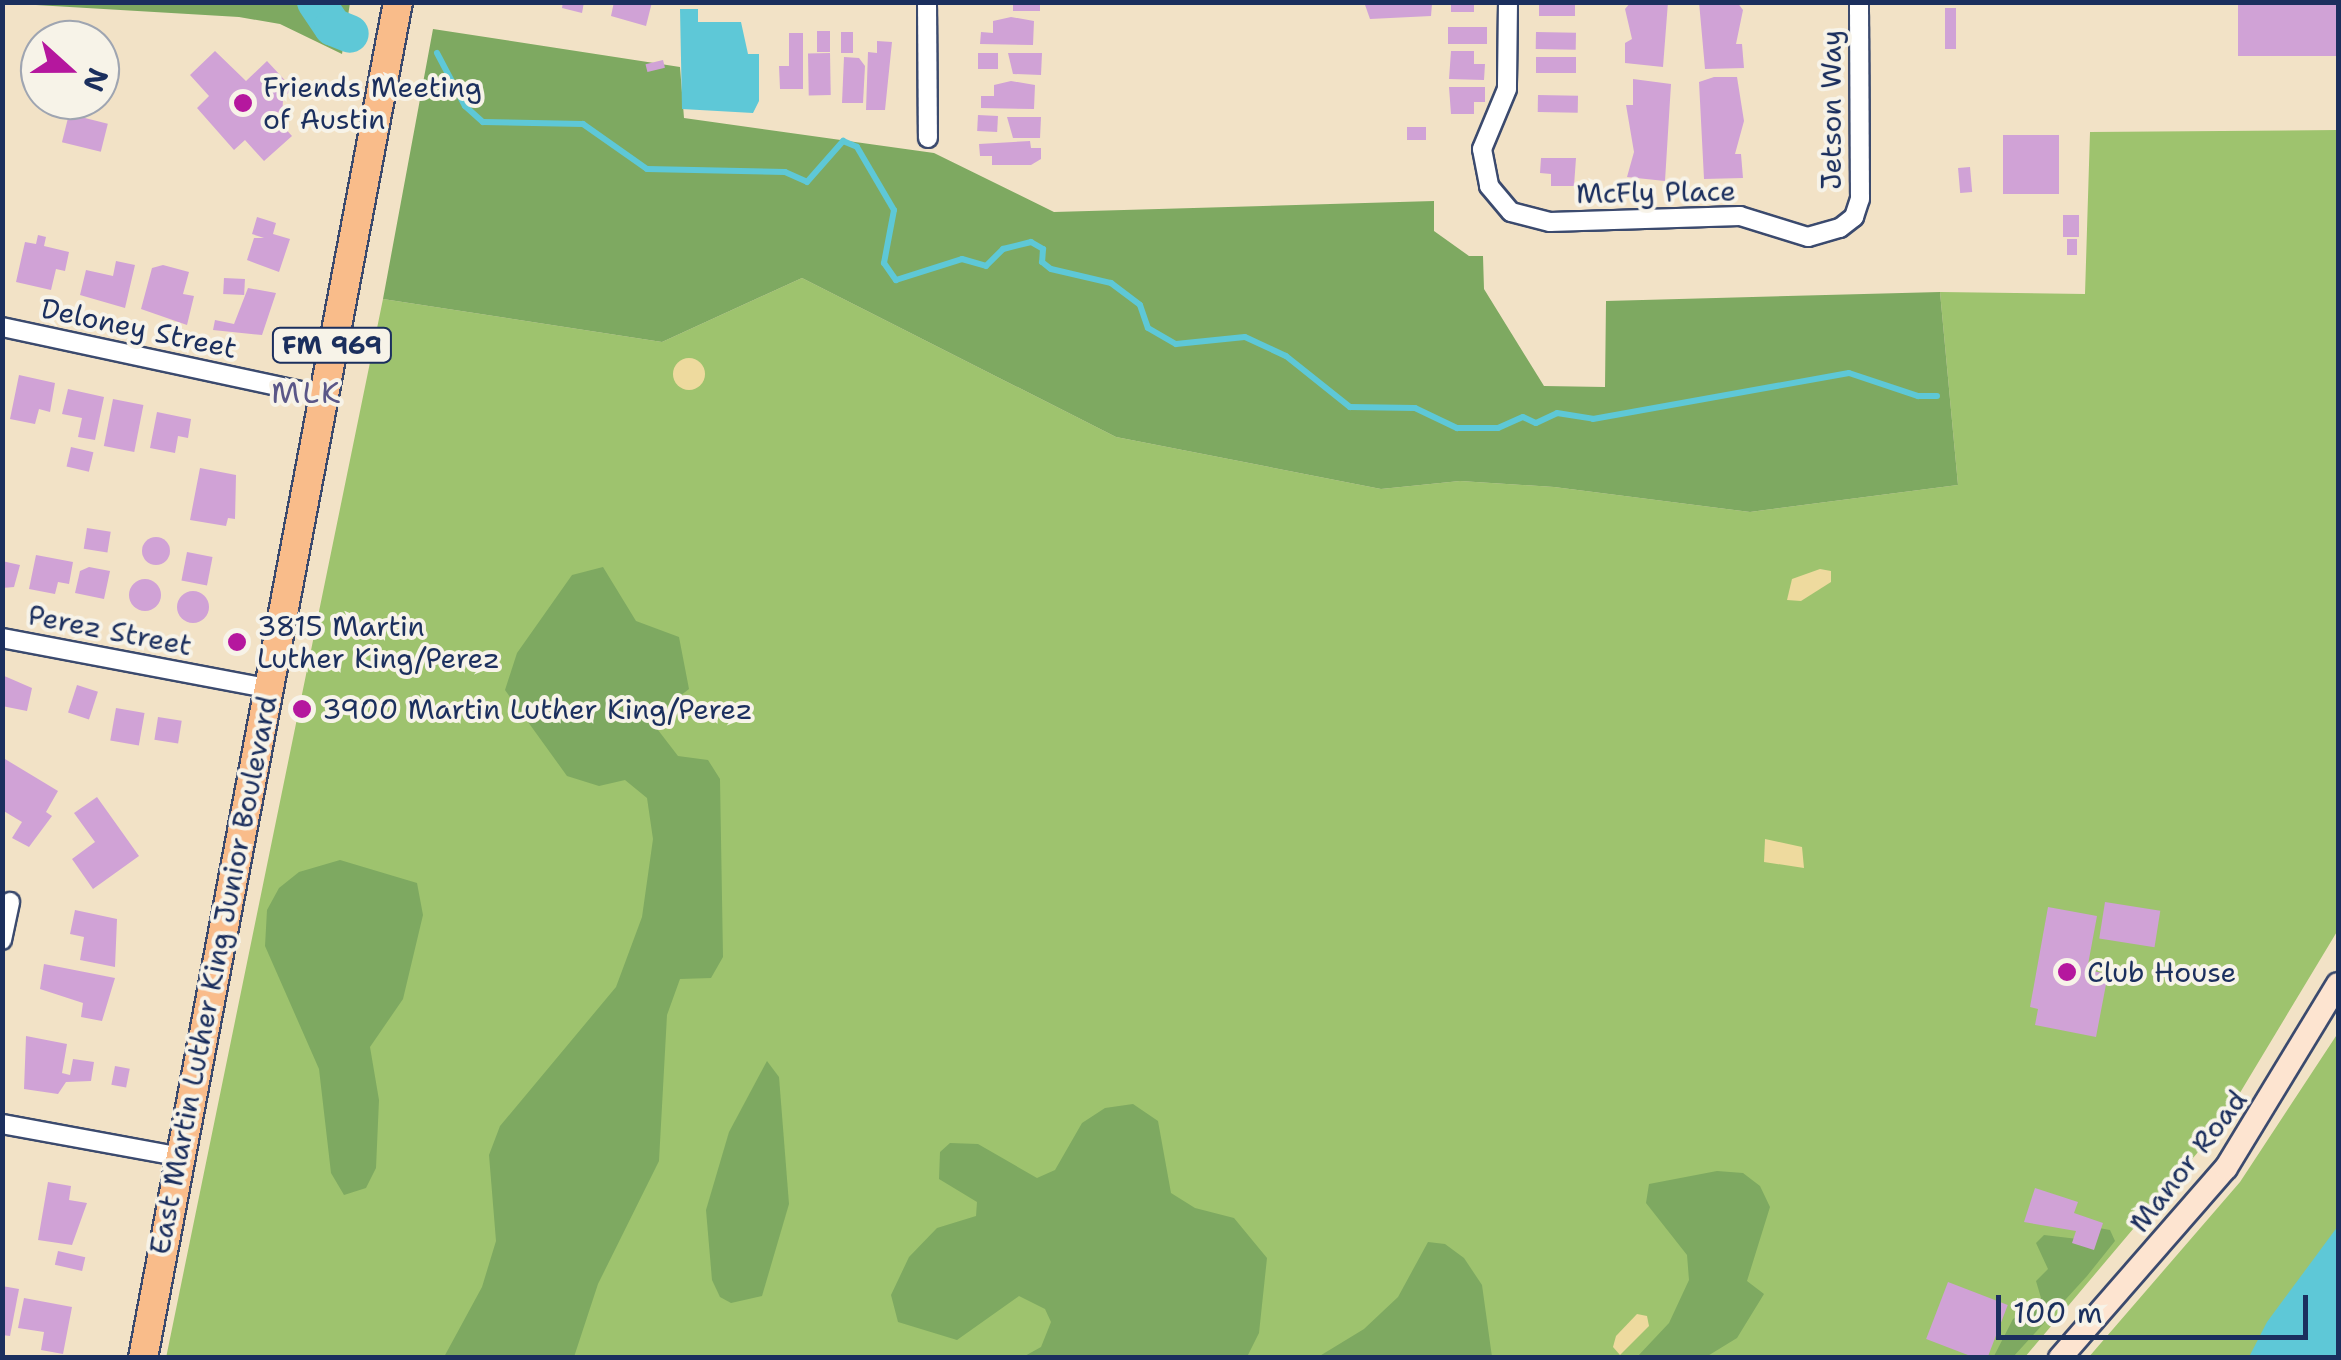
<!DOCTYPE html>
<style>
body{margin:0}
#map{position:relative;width:2341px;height:1360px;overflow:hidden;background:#f2e2c6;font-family:"Shantell Sans",sans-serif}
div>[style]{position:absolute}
.green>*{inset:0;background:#9ec36e}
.forest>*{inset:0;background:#7ea961}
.sand>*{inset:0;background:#eeda9e}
.round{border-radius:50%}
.water>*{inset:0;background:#5ec8d7}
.stream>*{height:6px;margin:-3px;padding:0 3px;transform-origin:3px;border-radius:3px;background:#5ec8d7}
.river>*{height:38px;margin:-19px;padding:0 19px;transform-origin:19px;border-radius:19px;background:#5ec8d7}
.building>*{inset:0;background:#d0a2d6;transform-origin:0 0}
.roads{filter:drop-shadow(2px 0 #3b4a6e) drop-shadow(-2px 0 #3b4a6e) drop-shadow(0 2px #3b4a6e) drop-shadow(0 -2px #3b4a6e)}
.street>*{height:18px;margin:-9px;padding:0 9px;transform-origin:9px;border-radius:9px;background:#fff}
.secondary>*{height:22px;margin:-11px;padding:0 11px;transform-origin:11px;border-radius:11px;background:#fde4d0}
.primary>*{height:28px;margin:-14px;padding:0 14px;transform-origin:14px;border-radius:14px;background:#f9bc8a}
.dots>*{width:28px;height:28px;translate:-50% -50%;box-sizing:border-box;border:5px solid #f7f3e8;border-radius:50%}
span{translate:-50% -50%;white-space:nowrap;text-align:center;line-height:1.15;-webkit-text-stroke:8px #f7f3e8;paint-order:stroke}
.shield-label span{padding:2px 8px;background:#f7f3e8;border:2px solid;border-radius:8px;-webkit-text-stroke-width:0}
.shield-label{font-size:25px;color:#1b2f5e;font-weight:700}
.poi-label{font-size:28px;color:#1b2f5e}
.left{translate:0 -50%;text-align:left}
.street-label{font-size:28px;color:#1b2f5e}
.neighbourhood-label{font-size:30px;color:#5a5788;letter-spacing:2.5px}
.frame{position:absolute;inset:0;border:5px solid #1b2f5e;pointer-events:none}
.north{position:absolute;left:20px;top:20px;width:100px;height:100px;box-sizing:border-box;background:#f7f3e8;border:2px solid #9fa5b1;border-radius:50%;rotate:111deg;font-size:28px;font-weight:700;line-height:40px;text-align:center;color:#1b2f5e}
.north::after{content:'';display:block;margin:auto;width:35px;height:45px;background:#b5179e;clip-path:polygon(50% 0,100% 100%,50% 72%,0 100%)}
.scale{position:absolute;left:1996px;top:1295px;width:312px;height:45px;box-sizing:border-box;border:5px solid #1b2f5e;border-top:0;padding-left:12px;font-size:30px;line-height:35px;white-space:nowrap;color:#1b2f5e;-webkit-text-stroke:8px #f7f3e8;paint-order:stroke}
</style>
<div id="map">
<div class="green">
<div style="clip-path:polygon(2338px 130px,2338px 930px,2220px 1126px,2025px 1357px,166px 1358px,383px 299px,662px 342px,802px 278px,1116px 437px,1381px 489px,1460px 481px,1554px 487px,1750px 512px,1958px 485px,1940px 292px,2085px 294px,2090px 132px)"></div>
<div style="clip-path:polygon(2338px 1033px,2338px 1357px,2088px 1358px,2240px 1182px)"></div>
</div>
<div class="forest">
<div style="clip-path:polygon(2px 3px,3px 2px,350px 3px,342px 54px,280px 24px,239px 17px)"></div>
<div style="clip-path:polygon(433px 29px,680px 67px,684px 118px,934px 153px,1054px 212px,1434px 201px,1434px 231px,1469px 256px,1483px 256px,1484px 289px,1544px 386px,1605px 387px,1606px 301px,1940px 292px,1958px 485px,1750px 512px,1554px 487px,1460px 481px,1381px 489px,1116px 437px,802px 278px,662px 342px,383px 299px)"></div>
<div style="clip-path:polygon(603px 567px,636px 621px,679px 637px,689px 689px,667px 706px,658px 730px,678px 756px,708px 760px,720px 779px,723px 957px,711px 978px,680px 979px,667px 1015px,659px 1161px,598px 1284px,574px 1357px,444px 1357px,482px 1287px,496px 1241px,489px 1155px,500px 1126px,616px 987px,642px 917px,653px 839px,647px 798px,625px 780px,599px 786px,567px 776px,505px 690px,517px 653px,572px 575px)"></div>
<div style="clip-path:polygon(340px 860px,417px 883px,423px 915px,403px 999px,370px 1047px,379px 1100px,376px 1168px,366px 1188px,344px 1195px,331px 1173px,319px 1069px,265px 946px,267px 910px,279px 888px,299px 872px)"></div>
<div style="clip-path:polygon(767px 1061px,779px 1077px,789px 1204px,762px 1296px,731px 1303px,720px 1297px,712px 1280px,706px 1210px,729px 1132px)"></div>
<div style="clip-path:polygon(1133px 1104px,1158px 1121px,1171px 1193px,1195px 1208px,1234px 1218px,1267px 1258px,1259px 1333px,1247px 1357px,1023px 1357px,1041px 1347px,1051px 1322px,1045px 1309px,1019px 1296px,957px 1340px,898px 1322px,891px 1295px,909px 1257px,937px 1228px,976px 1216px,977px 1202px,939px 1179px,940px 1152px,950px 1143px,978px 1144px,1037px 1178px,1055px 1170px,1082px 1123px,1105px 1108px)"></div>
<div style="clip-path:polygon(1717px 1171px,1743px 1173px,1760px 1186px,1770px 1207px,1747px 1281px,1764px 1294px,1737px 1338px,1706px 1357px,1637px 1357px,1669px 1323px,1689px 1280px,1687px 1255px,1646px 1203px,1649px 1184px)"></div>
<div style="clip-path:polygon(2099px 1228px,2110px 1230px,2115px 1241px,2087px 1276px,2013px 1357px,1993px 1358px,2013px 1319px,2041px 1298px,2036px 1281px,2048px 1269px,2036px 1243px,2044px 1235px,2086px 1240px)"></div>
<div style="clip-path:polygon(1428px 1242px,1445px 1244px,1464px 1258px,1482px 1285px,1492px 1357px,1318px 1357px,1364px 1329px,1398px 1297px)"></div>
</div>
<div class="sand">
<div class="round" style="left:673px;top:358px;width:32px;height:32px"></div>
<div style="clip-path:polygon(1820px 569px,1831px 571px,1831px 582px,1801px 601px,1787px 600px,1792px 579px)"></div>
<div style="clip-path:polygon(1765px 839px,1802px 847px,1804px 868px,1764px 862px)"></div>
<div style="clip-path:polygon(1637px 1314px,1647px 1316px,1649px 1326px,1620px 1355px,1613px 1347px,1616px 1336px)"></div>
</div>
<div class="water">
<div style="clip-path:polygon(680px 9px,698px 9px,698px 22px,741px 22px,748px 54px,759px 54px,759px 101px,753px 113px,682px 109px)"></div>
<div style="clip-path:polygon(2338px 1226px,2338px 1357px,2249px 1357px,2267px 1322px)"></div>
</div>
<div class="stream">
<div style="left:437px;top:53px;width:60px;rotate:62.2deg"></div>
<div style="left:465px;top:106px;width:24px;rotate:42deg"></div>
<div style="left:483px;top:122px;width:100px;rotate:1.1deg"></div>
<div style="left:583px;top:124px;width:78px;rotate:35.1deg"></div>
<div style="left:647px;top:169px;width:138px;rotate:1.2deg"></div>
<div style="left:785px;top:172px;width:24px;rotate:24deg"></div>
<div style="left:807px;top:182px;width:55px;rotate:-48.7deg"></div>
<div style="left:843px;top:141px;width:15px;rotate:23deg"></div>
<div style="left:857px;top:147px;width:73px;rotate:59.6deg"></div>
<div style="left:894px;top:210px;width:54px;rotate:100.7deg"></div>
<div style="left:884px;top:263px;width:21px;rotate:55deg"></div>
<div style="left:896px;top:280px;width:69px;rotate:-17.7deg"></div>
<div style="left:962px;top:259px;width:25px;rotate:16deg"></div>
<div style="left:986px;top:266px;width:24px;rotate:-45deg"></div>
<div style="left:1003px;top:249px;width:29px;rotate:-14deg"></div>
<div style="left:1031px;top:242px;width:14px;rotate:30deg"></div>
<div style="left:1043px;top:249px;width:13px;rotate:94deg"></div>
<div style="left:1042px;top:262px;width:11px;rotate:38deg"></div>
<div style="left:1051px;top:269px;width:62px;rotate:13.1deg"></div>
<div style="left:1111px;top:283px;width:36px;rotate:37deg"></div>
<div style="left:1140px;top:305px;width:24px;rotate:71deg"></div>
<div style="left:1148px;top:328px;width:32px;rotate:30deg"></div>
<div style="left:1176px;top:344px;width:69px;rotate:-5.8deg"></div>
<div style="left:1245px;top:337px;width:45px;rotate:24.9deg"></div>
<div style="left:1286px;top:356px;width:82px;rotate:38.6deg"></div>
<div style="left:1350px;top:407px;width:65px;rotate:0.9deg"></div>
<div style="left:1415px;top:408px;width:47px;rotate:25.5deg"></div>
<div style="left:1457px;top:428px;width:41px"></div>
<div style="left:1498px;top:428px;width:27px;rotate:-24deg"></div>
<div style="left:1523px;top:417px;width:14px;rotate:25deg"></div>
<div style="left:1536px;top:423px;width:23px;rotate:-25deg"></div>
<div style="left:1557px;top:413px;width:36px;rotate:9deg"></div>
<div style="left:1593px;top:419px;width:260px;rotate:-10.2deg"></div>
<div style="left:1849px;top:373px;width:73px;rotate:18.4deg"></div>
<div style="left:1918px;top:396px;width:19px"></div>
</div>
<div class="river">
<div style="left:316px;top:2px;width:30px;rotate:56deg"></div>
<div style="left:333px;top:27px;width:18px;rotate:22deg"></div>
</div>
<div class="building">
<div style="clip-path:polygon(563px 2px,584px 2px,582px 13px,562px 8px)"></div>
<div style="clip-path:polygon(614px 2px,652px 2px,646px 26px,611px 16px)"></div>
<div style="left:1013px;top:2px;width:27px;height:9px"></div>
<div style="clip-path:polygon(1364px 2px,1432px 4px,1431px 16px,1370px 19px)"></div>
<div style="left:1451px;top:2px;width:23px;height:10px"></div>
<div style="left:1539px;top:2px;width:36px;height:14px"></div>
<div style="clip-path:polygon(1631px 2px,1668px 2px,1663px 67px,1625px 63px,1625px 43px,1632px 39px,1625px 9px)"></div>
<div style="clip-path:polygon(1699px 2px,1737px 2px,1743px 10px,1736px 44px,1742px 44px,1744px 68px,1705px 69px)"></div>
<div style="left:2238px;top:2px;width:100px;height:54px"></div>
<div style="left:1945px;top:8px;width:11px;height:41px"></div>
<div style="clip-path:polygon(1011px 17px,1034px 21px,1033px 45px,980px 44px,981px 32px,993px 33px,993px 21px)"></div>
<div style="left:1448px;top:27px;width:39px;height:17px"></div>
<div style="left:830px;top:31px;width:21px;height:13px;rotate:90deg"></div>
<div style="left:841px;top:32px;width:12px;height:21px"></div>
<div style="left:1536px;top:32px;width:40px;height:17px;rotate:1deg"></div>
<div style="clip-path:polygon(789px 33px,803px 33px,803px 89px,780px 89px,779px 66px,789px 66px)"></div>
<div style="clip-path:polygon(877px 41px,892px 42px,885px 110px,866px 110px,868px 52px,877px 53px)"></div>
<div style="clip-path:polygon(215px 51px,246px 81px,267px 61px,293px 89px,283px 98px,282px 125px,292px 136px,264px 161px,245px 140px,234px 150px,197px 108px,209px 96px,190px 75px)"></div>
<div style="clip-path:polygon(1451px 51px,1474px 51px,1474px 64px,1485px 64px,1484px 80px,1449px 79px)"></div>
<div style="left:830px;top:53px;width:42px;height:22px;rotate:89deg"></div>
<div style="left:978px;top:53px;width:20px;height:16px"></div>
<div style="clip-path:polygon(1008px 53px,1042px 53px,1041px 75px,1013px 74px)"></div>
<div style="clip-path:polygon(844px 57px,859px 58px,865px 66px,863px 103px,842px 103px)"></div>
<div style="left:1536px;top:57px;width:40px;height:16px"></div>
<div style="left:663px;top:60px;width:8px;height:18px;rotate:76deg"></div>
<div style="clip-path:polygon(1714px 77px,1737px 77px,1744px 121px,1735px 154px,1741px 154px,1743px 178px,1704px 179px,1699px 82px)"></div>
<div style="clip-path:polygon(1633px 79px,1671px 84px,1665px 181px,1627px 177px,1634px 152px,1626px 105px,1633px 105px)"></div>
<div style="clip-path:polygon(1011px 81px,1035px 85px,1034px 109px,981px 108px,981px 96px,994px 96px,994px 85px)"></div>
<div style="clip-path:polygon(1449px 87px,1485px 87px,1485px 102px,1474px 102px,1474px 114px,1451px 114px)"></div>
<div style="left:1538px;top:95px;width:40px;height:17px;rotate:1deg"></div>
<div style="left:69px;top:114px;width:40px;height:29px;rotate:14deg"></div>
<div style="left:978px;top:115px;width:20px;height:16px;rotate:3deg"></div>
<div style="clip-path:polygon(1007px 117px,1041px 117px,1040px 138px,1013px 138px)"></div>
<div style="left:1407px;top:127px;width:19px;height:13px"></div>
<div style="left:2003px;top:135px;width:56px;height:59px"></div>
<div style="clip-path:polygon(1030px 141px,1031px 148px,1041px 148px,1041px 159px,1031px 165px,992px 165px,992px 156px,980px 156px,979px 144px)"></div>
<div style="clip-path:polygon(1541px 158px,1576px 158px,1574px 186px,1551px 186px,1551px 174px,1540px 173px)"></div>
<div style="left:1970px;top:167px;width:25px;height:12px;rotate:85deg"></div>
<div style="left:2063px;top:215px;width:16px;height:22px"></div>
<div style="clip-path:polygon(257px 217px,276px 223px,273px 234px,290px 239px,279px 272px,247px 260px,254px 238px,264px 238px,252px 234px)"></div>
<div style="clip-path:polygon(38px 235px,46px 237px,44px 246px,69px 252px,65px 271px,56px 269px,51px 290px,16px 282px,25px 242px,36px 244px)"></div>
<div style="left:2077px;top:239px;width:16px;height:10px;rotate:90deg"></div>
<div style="clip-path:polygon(116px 261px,135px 265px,125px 308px,80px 295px,86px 270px,113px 276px)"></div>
<div style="clip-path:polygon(163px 265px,189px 272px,183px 294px,194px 296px,187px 325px,141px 309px,152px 268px)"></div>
<div style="left:224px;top:278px;width:21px;height:16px;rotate:3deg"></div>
<div style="clip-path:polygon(248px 288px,276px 293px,262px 335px,213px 330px,215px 320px,234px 324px)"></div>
<div style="clip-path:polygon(19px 375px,55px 383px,50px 412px,39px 409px,35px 424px,10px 419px)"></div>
<div style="clip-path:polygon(68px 389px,104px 397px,95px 440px,78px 437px,82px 418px,62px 414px)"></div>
<div style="left:113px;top:399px;width:31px;height:48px;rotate:11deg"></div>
<div style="clip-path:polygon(157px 412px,191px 419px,188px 438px,178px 436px,175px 453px,150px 448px)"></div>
<div style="left:71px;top:447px;width:23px;height:20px;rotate:13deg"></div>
<div style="clip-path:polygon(200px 468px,236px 475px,235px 519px,228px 518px,226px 526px,190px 520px)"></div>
<div style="left:87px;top:528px;width:24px;height:21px;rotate:9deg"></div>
<div class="round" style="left:142px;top:537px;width:28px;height:28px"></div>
<div style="left:187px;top:552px;width:26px;height:29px;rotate:11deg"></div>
<div style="clip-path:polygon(36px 555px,73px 562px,69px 584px,58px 582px,55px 594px,29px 589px)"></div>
<div style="clip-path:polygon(2px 561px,20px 565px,14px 587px,2px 588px)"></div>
<div style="clip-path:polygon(89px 567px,110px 571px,104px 599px,75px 593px,80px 571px)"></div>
<div class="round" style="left:129px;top:579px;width:32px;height:32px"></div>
<div class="round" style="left:177px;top:591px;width:32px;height:32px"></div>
<div style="clip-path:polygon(2px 675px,32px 688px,27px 711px,2px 706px)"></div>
<div style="left:77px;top:685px;width:22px;height:29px;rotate:18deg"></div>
<div style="left:116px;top:708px;width:29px;height:33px;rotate:10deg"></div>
<div style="left:158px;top:717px;width:24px;height:23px;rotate:9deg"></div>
<div style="clip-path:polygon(5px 759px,58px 791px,46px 812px,52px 816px,29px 847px,12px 838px,22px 822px,2px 810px)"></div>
<div style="clip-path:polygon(97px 797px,139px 856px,93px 889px,72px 859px,95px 842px,74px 813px)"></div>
<div style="left:2105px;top:902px;width:56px;height:37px;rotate:9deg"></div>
<div style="clip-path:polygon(2048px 907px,2097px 916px,2087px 970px,2108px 974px,2096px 1037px,2035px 1025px,2038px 1009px,2030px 1007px)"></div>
<div style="clip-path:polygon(75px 910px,117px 919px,115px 967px,80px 960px,84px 937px,70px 934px)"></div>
<div style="clip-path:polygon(44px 964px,115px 978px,102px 1021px,81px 1017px,83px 1003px,40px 989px)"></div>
<div style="clip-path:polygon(26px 1036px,67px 1044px,62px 1073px,70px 1075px,73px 1059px,94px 1062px,91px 1081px,66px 1082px,58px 1094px,24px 1089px)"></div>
<div style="left:115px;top:1066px;width:15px;height:19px;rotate:11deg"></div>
<div style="clip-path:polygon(48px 1182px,71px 1186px,69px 1200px,87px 1203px,72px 1245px,38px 1240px)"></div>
<div style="clip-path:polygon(2035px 1188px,2078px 1202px,2074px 1213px,2103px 1223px,2094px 1250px,2072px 1243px,2076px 1231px,2024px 1222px)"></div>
<div style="left:58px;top:1251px;width:28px;height:14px;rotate:13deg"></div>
<div style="left:1948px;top:1282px;width:64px;height:61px;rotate:21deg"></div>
<div style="clip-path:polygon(2px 1286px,19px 1289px,10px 1336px,2px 1335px)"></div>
<div style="clip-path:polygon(24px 1298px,72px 1307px,63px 1354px,41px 1350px,44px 1332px,18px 1328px)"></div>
</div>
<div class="roads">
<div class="street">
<div style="left:927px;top:2px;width:136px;rotate:89.6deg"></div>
<div style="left:1508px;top:2px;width:87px;rotate:90.7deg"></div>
<div style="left:1507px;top:89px;width:65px;rotate:112.6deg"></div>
<div style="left:1482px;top:149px;width:38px;rotate:79deg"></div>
<div style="left:1489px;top:186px;width:34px;rotate:50deg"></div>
<div style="left:1511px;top:212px;width:40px;rotate:14.4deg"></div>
<div style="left:1550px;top:222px;width:190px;rotate:-1.8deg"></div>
<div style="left:1740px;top:216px;width:71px;rotate:17.2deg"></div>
<div style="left:1808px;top:237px;width:33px;rotate:-16deg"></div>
<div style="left:1840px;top:228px;width:18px;rotate:-38deg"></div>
<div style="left:1854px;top:217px;width:19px;rotate:-72deg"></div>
<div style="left:1860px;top:199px;width:197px;rotate:-90.3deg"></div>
<div style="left:2px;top:327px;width:328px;rotate:12.1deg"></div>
<div style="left:2px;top:638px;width:270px;rotate:10.7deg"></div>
<div style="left:2px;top:940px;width:39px;rotate:-78deg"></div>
<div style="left:2px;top:1124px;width:178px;rotate:10.4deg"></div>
</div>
<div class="secondary">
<div style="left:2060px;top:1358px;width:252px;rotate:-48.9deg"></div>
<div style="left:2226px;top:1168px;width:215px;rotate:-58.7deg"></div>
</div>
<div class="primary">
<div style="left:143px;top:1358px;width:1380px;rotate:-79.35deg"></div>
</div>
</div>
<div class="dots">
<div style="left:243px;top:103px;background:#b5179e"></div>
<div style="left:237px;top:642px;background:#b5179e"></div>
<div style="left:302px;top:709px;background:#b5179e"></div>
<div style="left:2067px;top:972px;background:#b5179e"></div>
</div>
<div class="shield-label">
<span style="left:332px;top:345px">FM 969</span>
</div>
<div class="poi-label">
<span class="left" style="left:263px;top:103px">Friends Meeting<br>of Austin</span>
<span class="left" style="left:257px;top:642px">3815 Martin<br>Luther King/Perez</span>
<span class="left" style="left:322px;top:709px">3900 Martin Luther King/Perez</span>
<span class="left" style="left:2087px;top:972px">Club House</span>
</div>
<div class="street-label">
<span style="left:1831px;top:110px;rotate:-90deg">Jetson Way</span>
<span style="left:1656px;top:192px;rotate:-1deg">McFly Place</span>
<span style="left:139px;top:328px;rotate:12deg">Deloney Street</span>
<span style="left:110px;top:630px;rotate:11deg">Perez Street</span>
<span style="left:213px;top:975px;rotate:-79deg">East Martin Luther King Junior Boulevard</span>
<span style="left:2188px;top:1161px;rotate:-52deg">Manor Road</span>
</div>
<div class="neighbourhood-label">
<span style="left:307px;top:393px">MLK</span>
</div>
<div class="frame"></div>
<div class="north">N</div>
<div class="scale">100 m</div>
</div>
